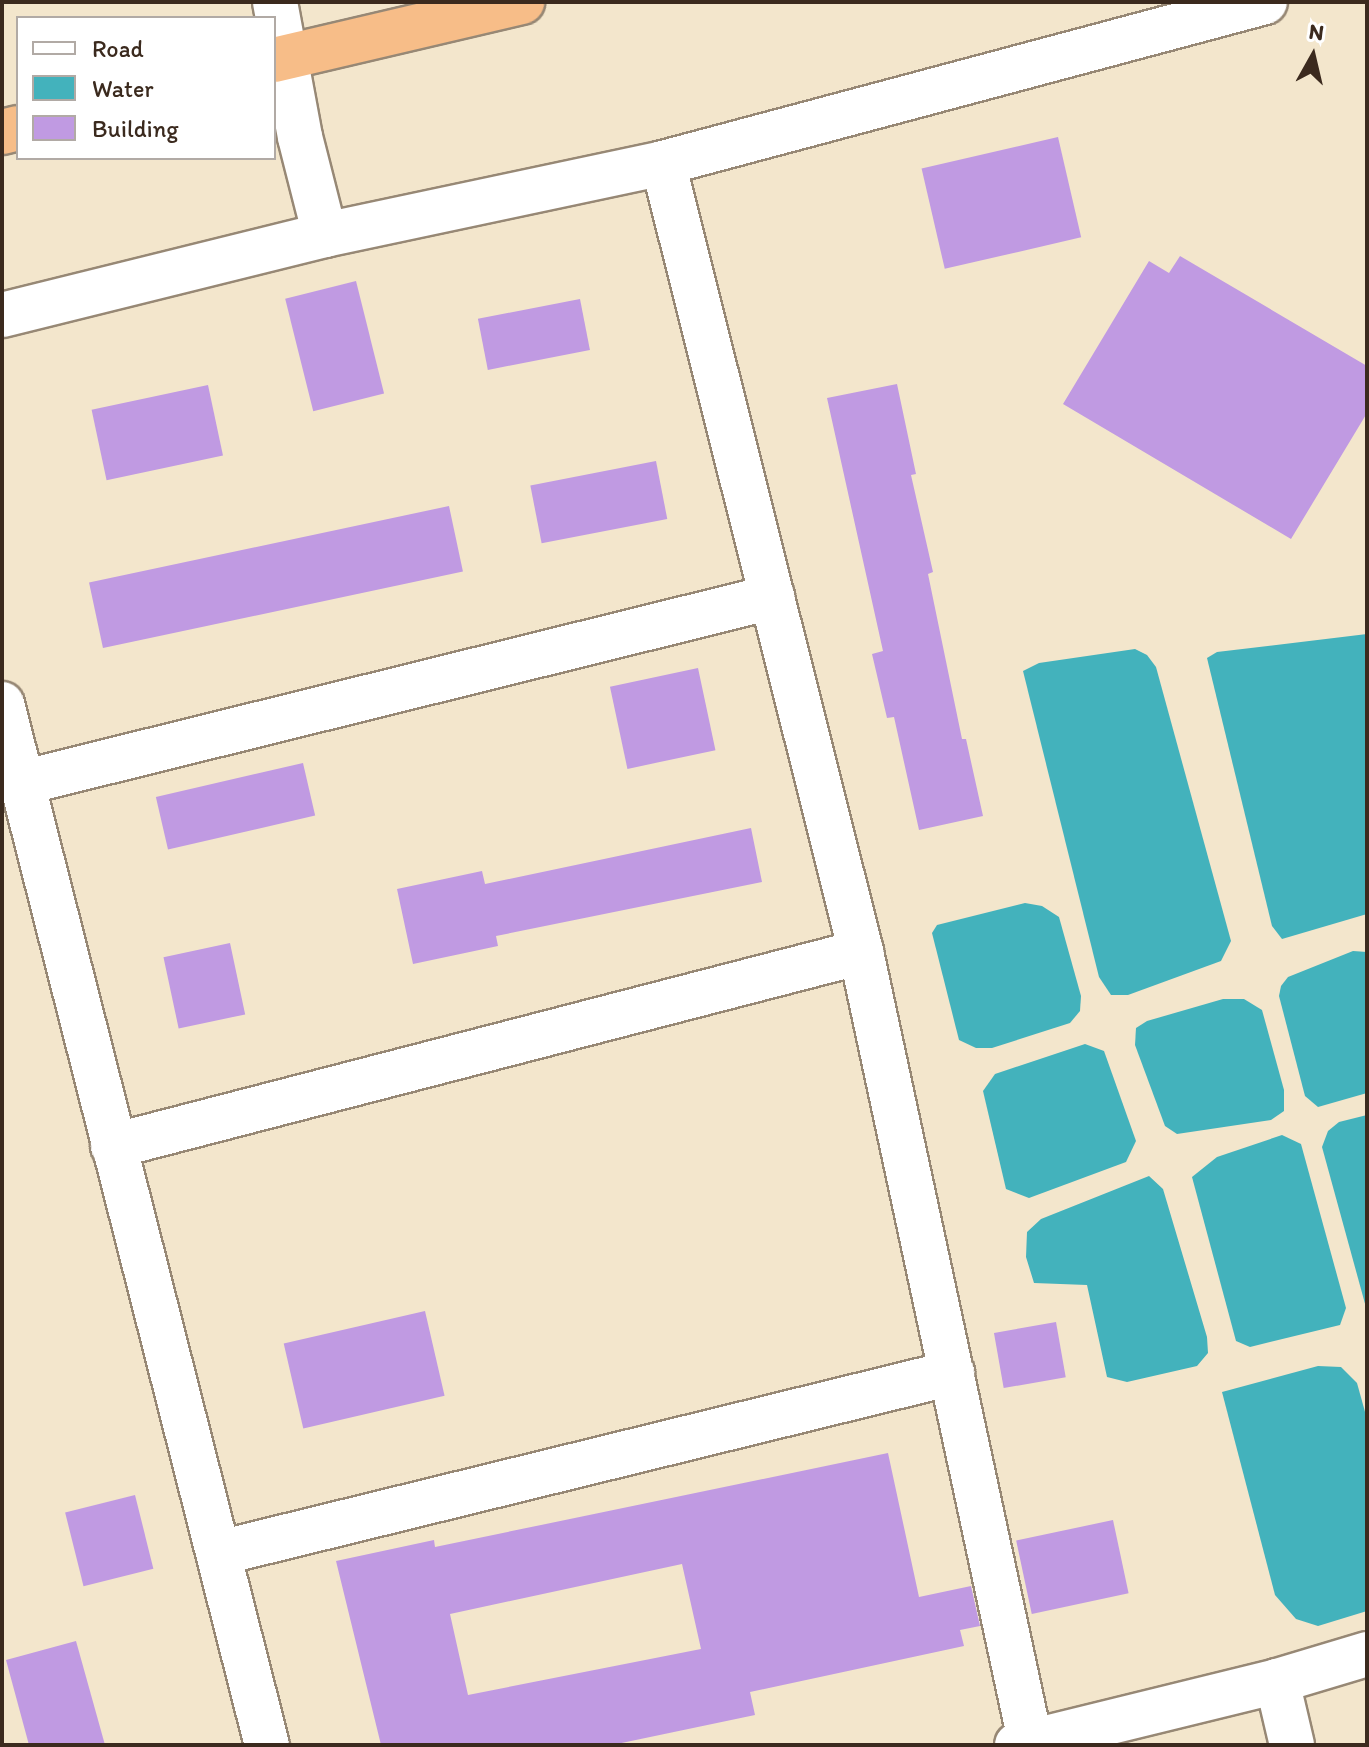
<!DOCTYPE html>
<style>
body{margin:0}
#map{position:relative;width:1369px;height:1747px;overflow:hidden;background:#f3e6cc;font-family:Itim,sans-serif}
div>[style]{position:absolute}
.water>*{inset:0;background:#43b2bc}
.building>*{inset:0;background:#c09ae2;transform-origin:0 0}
.roads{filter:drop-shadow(2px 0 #978875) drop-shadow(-2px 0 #978875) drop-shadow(0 2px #978875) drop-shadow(0 -2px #978875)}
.minor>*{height:44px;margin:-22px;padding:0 22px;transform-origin:22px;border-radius:22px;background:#fff}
.highway>*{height:44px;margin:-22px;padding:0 22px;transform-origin:22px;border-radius:22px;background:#f7bd88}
span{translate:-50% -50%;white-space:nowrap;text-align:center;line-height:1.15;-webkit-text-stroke:6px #fff;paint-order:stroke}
.frame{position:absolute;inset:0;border:4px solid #3b2a1e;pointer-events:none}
.legend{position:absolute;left:16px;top:16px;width:260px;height:144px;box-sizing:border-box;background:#fff;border:2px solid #b1aaa5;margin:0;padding:10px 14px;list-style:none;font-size:24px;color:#3b2a1e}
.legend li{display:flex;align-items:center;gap:16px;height:40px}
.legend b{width:40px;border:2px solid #b1aaa5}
.north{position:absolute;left:1273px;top:16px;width:80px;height:80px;-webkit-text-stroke:6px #fff;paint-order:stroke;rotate:8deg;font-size:22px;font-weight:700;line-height:32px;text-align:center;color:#3b2a1e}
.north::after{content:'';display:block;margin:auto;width:28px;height:36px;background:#3b2a1e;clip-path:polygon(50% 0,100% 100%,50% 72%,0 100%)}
</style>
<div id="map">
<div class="water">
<div style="clip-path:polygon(1367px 634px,1367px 914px,1282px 939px,1272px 926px,1207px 658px,1217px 652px)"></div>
<div style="clip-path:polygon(1135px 649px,1147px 655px,1156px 667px,1231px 941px,1221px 961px,1128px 995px,1111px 995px,1099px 977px,1023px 671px,1039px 663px)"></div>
<div style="clip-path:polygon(1025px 903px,1042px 906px,1059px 917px,1081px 996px,1080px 1011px,1070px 1023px,992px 1048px,976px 1048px,959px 1040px,932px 933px,937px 925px)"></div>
<div style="clip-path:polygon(1353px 951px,1367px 952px,1367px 1093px,1318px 1107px,1305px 1096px,1279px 996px,1281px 986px,1288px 977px)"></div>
<div style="clip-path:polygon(1223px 999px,1244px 999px,1262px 1010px,1284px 1090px,1284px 1111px,1271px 1120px,1177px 1134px,1165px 1126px,1135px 1045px,1136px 1028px,1147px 1021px)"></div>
<div style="clip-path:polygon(1085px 1044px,1104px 1051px,1136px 1141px,1126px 1162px,1029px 1198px,1006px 1189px,983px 1091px,995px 1074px)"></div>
<div style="clip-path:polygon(1367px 1115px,1367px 1311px,1322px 1147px,1328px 1131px,1339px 1122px)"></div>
<div style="clip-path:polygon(1282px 1135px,1301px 1144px,1346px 1308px,1340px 1325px,1250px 1347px,1236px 1341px,1192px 1177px,1217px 1157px)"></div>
<div style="clip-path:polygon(1149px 1176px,1163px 1189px,1207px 1337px,1208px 1353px,1197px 1366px,1127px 1382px,1107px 1377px,1087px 1285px,1034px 1283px,1026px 1257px,1027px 1232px,1041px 1219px)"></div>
<div style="clip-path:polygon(1318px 1366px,1341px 1367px,1357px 1383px,1367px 1419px,1367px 1611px,1318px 1626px,1296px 1619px,1275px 1595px,1222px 1392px)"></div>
</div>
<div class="building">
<div style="left:1058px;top:137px;width:103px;height:140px;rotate:77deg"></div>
<div style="clip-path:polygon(1180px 256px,1367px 366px,1367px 413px,1291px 539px,1063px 404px,1149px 261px,1169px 273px)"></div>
<div style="left:356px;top:281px;width:116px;height:73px;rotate:76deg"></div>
<div style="left:580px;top:299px;width:52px;height:104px;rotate:79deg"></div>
<div style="clip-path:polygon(897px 384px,916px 474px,911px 475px,933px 572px,928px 574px,962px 739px,966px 739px,983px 816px,919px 830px,894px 717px,887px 718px,872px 654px,883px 651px,827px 398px)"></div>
<div style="left:208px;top:385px;width:72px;height:119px;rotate:78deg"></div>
<div style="left:656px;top:461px;width:59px;height:128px;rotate:79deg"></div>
<div style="left:449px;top:506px;width:67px;height:368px;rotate:78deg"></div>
<div style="left:698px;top:668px;width:84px;height:90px;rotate:78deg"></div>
<div style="left:303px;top:763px;width:54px;height:151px;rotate:77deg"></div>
<div style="clip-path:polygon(751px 828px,762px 882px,496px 936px,498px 946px,413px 964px,397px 889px,482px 871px,485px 884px)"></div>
<div style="left:230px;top:943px;width:73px;height:68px;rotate:78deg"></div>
<div style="left:425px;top:1311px;width:87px;height:145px;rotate:77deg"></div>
<div style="left:1056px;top:1322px;width:56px;height:63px;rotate:80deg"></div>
<div style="clip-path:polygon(evenodd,888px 1453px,919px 1597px,971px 1586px,980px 1626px,960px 1630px,964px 1646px,750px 1692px,755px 1715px,612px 1745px,381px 1745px,336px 1561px,434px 1540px,435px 1547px,888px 1453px,682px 1564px,701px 1649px,468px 1695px,450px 1614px,682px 1564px)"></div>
<div style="left:135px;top:1495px;width:76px;height:72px;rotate:76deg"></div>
<div style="left:1113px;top:1520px;width:75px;height:99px;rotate:78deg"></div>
<div style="clip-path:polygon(76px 1641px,105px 1745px,29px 1745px,6px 1660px)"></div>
</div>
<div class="roads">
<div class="minor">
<div style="left:275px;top:2px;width:137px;rotate:79.5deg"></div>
<div style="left:300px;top:137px;width:101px;rotate:75.7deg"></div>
<div style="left:663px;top:163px;width:813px;rotate:75.91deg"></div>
<div style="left:861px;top:952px;width:811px;rotate:77.9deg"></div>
<div style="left:2px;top:315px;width:333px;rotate:-13.9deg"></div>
<div style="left:325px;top:235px;width:346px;rotate:-12deg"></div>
<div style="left:663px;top:163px;width:623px;rotate:-14.97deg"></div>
<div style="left:2px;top:704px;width:1074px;rotate:75.72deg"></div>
<div style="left:21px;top:783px;width:774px;rotate:-13.91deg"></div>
<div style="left:113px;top:1146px;width:773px;rotate:-14.54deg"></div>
<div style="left:219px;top:1553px;width:755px;rotate:-13.8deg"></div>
<div style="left:1277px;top:1681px;width:66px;rotate:76.8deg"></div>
<div style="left:1017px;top:1745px;width:268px;rotate:-13.8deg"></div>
<div style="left:1277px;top:1681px;width:94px;rotate:-16.7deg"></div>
</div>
<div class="highway">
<div style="left:274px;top:60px;width:255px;rotate:-13.2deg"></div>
<div style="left:2px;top:132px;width:16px;rotate:-14deg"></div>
</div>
</div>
<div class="frame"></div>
<ul class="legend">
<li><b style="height:10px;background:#fff"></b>Road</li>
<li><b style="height:22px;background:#43b2bc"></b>Water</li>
<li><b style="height:22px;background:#c09ae2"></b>Building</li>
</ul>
<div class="north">N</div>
</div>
